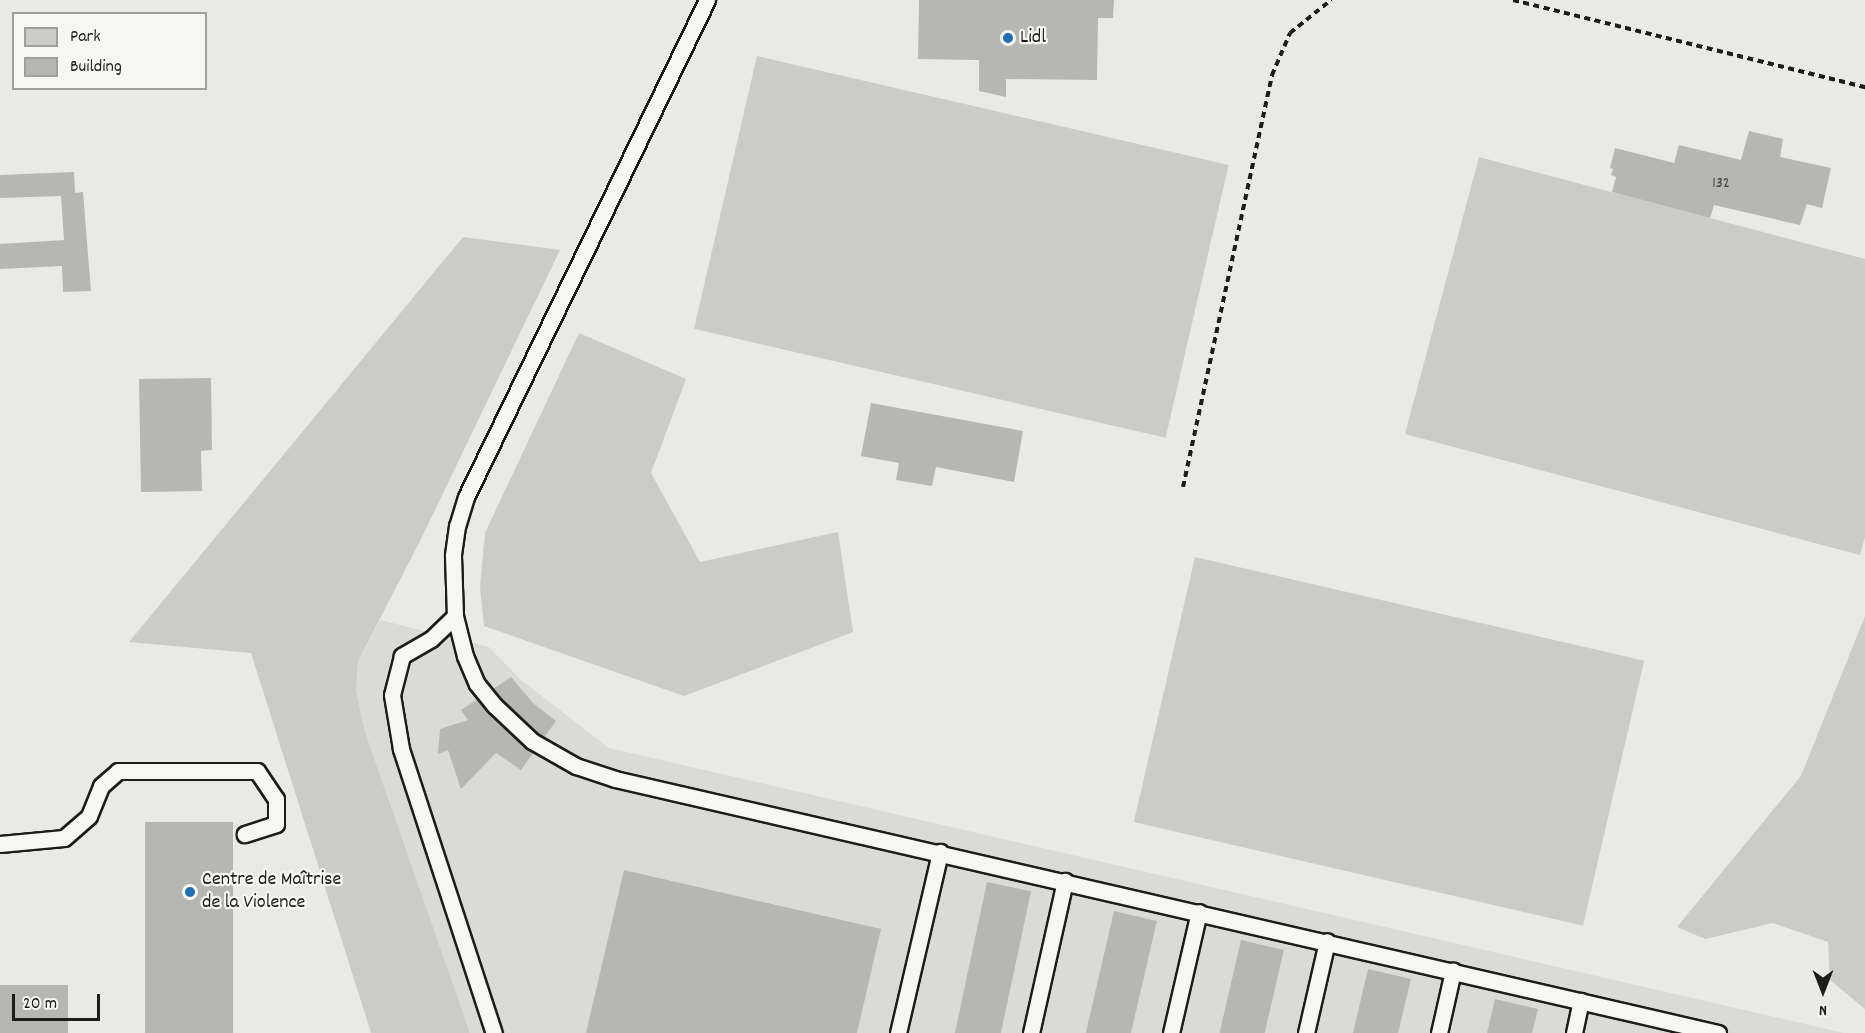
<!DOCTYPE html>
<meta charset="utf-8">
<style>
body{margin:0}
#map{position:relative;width:1865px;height:1033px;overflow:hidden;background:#e9e9e5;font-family:Dekko,sans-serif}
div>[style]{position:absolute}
.built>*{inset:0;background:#dadad6}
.green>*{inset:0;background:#cbcbc7;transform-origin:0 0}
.building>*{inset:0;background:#b6b6b3;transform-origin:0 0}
.path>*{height:4px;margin-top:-2px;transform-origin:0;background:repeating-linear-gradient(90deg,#1c1c1c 0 6px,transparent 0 10.5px)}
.roads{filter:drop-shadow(2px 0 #1c1c1c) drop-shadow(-2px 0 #1c1c1c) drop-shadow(0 2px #1c1c1c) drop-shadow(0 -2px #1c1c1c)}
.service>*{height:15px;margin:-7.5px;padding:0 7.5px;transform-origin:7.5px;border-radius:7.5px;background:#f6f6f2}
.dots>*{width:16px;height:16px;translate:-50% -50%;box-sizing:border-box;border:3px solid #f6f6f2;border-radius:50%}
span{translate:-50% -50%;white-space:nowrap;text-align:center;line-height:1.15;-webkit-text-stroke:4.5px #f6f6f2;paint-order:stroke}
.number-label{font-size:16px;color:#424242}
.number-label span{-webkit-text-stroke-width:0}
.poi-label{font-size:20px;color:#1c1c1c}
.left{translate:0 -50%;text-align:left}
.legend{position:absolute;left:12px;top:12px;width:195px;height:78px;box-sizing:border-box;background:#f6f6f2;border:2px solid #9f9f9c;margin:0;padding:8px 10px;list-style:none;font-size:18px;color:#1c1c1c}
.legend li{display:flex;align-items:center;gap:12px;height:30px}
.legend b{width:30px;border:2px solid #9f9f9c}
.north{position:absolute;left:1793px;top:961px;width:60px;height:60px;-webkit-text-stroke:4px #f6f6f2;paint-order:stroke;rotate:180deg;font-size:16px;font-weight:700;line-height:24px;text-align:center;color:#1c1c1c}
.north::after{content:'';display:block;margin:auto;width:21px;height:27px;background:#1c1c1c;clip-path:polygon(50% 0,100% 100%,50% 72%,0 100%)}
.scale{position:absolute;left:12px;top:994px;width:88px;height:27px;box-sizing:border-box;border:3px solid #1c1c1c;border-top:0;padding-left:8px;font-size:18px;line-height:21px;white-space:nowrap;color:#1c1c1c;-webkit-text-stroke:4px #f6f6f2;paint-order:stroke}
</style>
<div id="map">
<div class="built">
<div style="clip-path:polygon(380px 620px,489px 647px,521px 680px,609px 748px,1844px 1033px,470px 1033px,365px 732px,356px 691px,358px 661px)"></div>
</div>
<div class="green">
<div style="left:757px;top:56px;width:484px;height:280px;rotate:13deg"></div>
<div style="clip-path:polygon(1479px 157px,1865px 259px,1865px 537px,1860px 555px,1405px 434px)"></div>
<div style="clip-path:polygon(463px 237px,560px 250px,420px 541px,358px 661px,356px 691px,365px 732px,470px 1033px,371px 1033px,251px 653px,129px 642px)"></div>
<div style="clip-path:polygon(579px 333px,686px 379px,651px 473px,700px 562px,838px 532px,853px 632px,684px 696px,484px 626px,480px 587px,485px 533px)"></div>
<div style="left:1195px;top:557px;width:461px;height:272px;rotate:13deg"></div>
<div style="clip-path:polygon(1865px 616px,1865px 1009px,1830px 980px,1828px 942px,1773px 923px,1705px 939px,1677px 927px,1801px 776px)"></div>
</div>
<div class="building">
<div style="clip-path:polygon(919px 0,1114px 0,1113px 18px,1098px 18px,1097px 80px,1006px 79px,1006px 97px,979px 91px,979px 60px,918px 59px)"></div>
<div style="clip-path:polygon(1749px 131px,1783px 139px,1780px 157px,1831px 168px,1822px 208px,1807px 204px,1800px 225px,1714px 205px,1710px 218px,1612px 192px,1616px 177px,1611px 175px,1613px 169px,1610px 168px,1615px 148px,1674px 163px,1679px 145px,1741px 160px)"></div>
<div style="clip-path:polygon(74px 172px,75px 193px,83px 192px,91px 291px,63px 292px,62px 266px,0 269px,0 244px,64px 240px,61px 196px,0 198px,0 175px)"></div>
<div style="clip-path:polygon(211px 378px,212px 450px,201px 451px,202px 491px,141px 492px,139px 379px)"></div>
<div style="clip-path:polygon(871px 403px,1023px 431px,1014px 482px,936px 467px,932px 486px,896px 480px,899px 463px,861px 456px)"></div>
<div style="clip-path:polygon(511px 677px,533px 703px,556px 721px,521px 770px,496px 753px,461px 789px,448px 750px,438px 754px,440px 729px,468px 720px,461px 710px)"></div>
<div style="left:145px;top:822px;width:88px;height:211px"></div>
<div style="clip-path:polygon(624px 870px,881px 929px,857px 1033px,586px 1033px)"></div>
<div style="left:987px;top:882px;width:45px;height:155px;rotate:12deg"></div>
<div style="left:1114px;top:911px;width:44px;height:125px;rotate:13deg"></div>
<div style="left:1241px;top:940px;width:44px;height:95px;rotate:13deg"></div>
<div style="clip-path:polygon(1368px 969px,1411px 979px,1398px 1033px,1353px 1033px)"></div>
<div style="left:0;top:985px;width:68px;height:48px"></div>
<div style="clip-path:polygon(1495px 999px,1538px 1009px,1532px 1033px,1487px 1033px)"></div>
</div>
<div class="path">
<div style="left:1513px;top:0;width:363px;rotate:13.9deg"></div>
<div style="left:1183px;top:487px;width:422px;rotate:-77.8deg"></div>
<div style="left:1272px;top:75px;width:46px;rotate:-66.8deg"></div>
<div style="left:1290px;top:33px;width:53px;rotate:-38.8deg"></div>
</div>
<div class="roads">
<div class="service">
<div style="left:707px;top:0;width:552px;rotate:115.87deg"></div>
<div style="left:466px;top:497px;width:30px;rotate:107deg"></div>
<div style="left:457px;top:526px;width:30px;rotate:98deg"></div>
<div style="left:453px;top:556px;width:60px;rotate:88.1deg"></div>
<div style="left:455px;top:616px;width:41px;rotate:76deg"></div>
<div style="left:465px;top:656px;width:30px;rotate:67deg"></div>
<div style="left:477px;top:684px;width:28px;rotate:51deg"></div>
<div style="left:495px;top:706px;width:51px;rotate:43.4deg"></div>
<div style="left:532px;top:741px;width:51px;rotate:29.6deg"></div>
<div style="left:576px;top:766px;width:41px;rotate:18.4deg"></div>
<div style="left:615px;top:779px;width:1132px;rotate:12.97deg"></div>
<div style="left:455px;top:616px;width:33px;rotate:136deg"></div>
<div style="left:431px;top:639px;width:34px;rotate:150deg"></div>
<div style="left:402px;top:656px;width:40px;rotate:104.4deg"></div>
<div style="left:392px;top:695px;width:55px;rotate:80.5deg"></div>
<div style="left:401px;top:749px;width:299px;rotate:71.9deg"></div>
<div style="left:0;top:844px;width:64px;rotate:-5.4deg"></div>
<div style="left:64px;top:838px;width:33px;rotate:-41deg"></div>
<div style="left:89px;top:816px;width:32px;rotate:-68deg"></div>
<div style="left:101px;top:786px;width:23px;rotate:-41deg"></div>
<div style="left:118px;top:771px;width:139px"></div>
<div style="left:257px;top:771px;width:34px;rotate:56deg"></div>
<div style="left:276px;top:799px;width:25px;rotate:90deg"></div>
<div style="left:276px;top:824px;width:33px;rotate:162deg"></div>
<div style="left:898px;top:1033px;width:186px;rotate:-76.9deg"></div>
<div style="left:1031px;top:1033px;width:156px;rotate:-77.4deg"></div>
<div style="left:1171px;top:1033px;width:124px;rotate:-77deg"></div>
<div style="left:1306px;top:1033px;width:94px;rotate:-77.1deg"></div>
<div style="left:1439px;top:1033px;width:64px;rotate:-77.3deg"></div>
<div style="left:1574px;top:1033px;width:33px;rotate:-78deg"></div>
</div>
</div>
<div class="dots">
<div style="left:1008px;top:38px;background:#1f6fb2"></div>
<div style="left:190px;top:892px;background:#1f6fb2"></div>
</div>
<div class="number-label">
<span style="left:1721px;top:184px">132</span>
</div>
<div class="poi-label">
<span class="left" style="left:1020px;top:38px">Lidl</span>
<span class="left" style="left:202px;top:892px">Centre de Maîtrise<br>de la Violence</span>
</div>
<ul class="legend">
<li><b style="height:16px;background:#cbcbc7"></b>Park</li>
<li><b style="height:16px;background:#b6b6b3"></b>Building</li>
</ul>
<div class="north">N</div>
<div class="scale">20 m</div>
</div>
